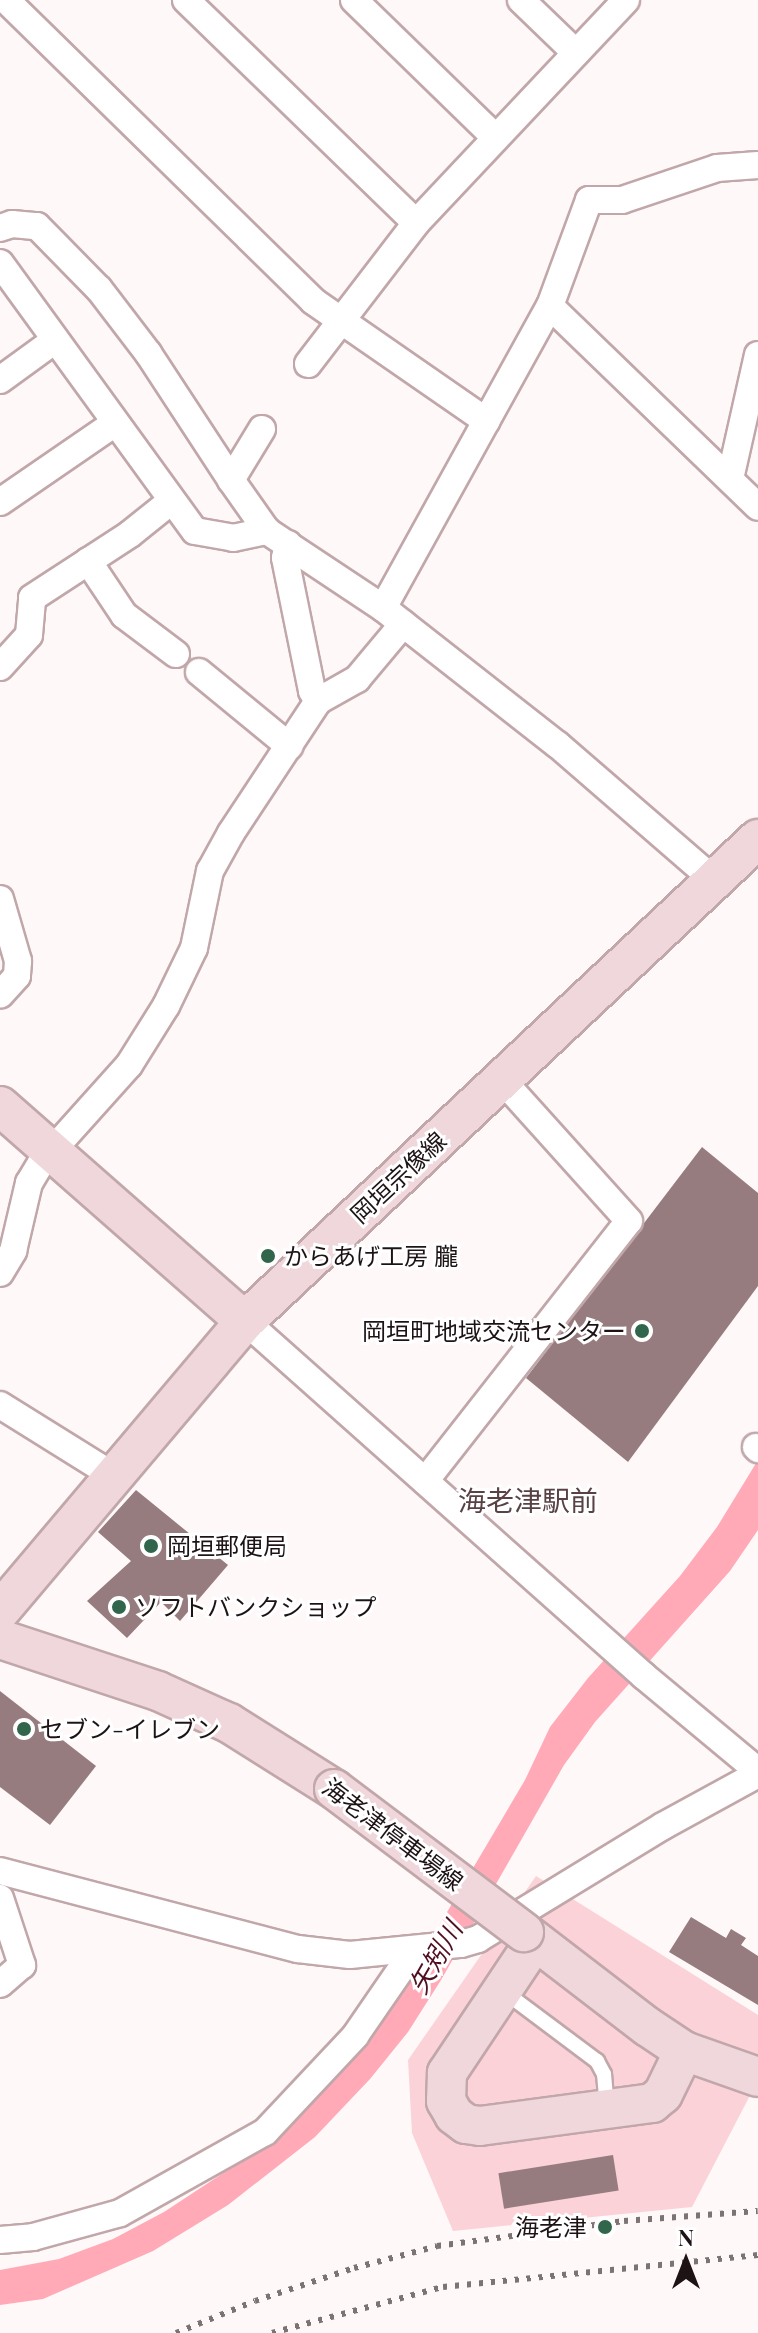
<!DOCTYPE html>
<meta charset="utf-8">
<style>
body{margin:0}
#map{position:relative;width:758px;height:2333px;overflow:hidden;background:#fef8f8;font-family:"Playfair Display","Noto Sans JP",serif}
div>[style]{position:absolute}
.green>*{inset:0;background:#fbd2d7}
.water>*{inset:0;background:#ffaab6}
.building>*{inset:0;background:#967c7f;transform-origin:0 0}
.roads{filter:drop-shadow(2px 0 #c1a7aa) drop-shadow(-2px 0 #c1a7aa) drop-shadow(0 2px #c1a7aa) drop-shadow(0 -2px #c1a7aa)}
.lane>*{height:14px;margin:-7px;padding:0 7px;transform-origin:7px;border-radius:7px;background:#fff}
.street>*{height:26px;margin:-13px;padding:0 13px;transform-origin:13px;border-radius:13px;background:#fff}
.secondary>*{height:38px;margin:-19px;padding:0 19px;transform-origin:19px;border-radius:19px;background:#f0d7db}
.rail>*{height:6px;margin-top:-3px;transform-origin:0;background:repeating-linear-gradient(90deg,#7c7374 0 4px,transparent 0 12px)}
.bridges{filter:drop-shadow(2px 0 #c1a7aa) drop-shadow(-2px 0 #c1a7aa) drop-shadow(0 2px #c1a7aa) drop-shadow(0 -2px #c1a7aa)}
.secondary-bridge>*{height:38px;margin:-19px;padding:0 19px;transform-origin:19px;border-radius:19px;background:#f0d7db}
.dots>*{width:22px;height:22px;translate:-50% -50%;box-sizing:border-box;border:4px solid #fff;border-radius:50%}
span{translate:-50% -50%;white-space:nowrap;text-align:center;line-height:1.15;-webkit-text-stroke:6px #fff;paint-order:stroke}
.street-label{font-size:24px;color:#1d1315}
.poi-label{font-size:24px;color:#1d1315}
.left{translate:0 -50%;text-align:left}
.right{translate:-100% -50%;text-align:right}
.water-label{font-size:26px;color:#501021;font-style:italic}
.quarter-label{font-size:28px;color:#594245}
.north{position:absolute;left:646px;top:2221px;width:80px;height:80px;-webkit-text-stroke:6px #fff;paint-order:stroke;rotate:0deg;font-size:22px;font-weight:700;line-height:32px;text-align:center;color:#1d1315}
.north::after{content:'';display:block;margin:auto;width:28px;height:36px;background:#1d1315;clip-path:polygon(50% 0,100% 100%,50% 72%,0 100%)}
</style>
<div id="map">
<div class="green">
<div style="clip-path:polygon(536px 1876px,758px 2015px,758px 2080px,692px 2207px,453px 2231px,412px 2133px,408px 2060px)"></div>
</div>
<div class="water">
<div style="clip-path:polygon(758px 1460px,758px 1530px,730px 1571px,595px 1722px,564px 1765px,441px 1980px,408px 2032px,370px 2079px,315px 2137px,228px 2205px,153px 2251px,43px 2299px,0 2305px,0 2270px,59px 2259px,113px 2239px,164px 2212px,263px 2147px,401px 1990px,525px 1780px,550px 1727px,588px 1678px,680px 1576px,717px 1527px)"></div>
</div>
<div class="building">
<div style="clip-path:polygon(702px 1147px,758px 1193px,758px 1286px,628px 1462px,526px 1378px)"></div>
<div style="clip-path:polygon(136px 1490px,228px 1565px,180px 1621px,161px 1602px,127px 1638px,87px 1601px,131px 1561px,98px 1532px)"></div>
<div style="clip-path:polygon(0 1691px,96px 1766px,50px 1825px,0 1787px)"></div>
<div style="clip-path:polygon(691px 1917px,726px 1938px,731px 1929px,746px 1938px,741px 1945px,758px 1956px,758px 2005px,669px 1952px)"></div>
<div style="left:613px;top:2155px;width:36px;height:116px;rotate:81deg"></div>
</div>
<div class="roads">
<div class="lane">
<div style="left:502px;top:1990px;width:119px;rotate:36.8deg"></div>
<div style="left:597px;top:2061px;width:15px;rotate:62deg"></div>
<div style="left:604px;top:2074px;width:34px;rotate:85deg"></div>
</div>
<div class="street">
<div style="left:6px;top:0;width:430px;rotate:44.4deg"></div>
<div style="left:313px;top:301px;width:211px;rotate:34.7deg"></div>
<div style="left:186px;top:0;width:320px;rotate:44.1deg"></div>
<div style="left:354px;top:0;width:197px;rotate:44.2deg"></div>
<div style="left:521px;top:0;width:75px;rotate:43.9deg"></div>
<div style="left:0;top:228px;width:13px;rotate:-18deg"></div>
<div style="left:12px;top:224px;width:25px;rotate:5deg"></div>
<div style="left:37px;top:226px;width:88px;rotate:45.5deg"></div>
<div style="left:99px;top:289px;width:81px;rotate:52.6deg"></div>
<div style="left:148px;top:353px;width:152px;rotate:56.8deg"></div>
<div style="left:0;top:263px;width:331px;rotate:54deg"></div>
<div style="left:195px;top:531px;width:39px;rotate:10deg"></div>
<div style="left:233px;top:538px;width:35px;rotate:-12deg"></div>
<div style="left:550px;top:306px;width:113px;rotate:-69.8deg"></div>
<div style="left:589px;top:200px;width:33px"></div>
<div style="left:622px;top:200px;width:100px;rotate:-18.6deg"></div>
<div style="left:717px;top:168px;width:41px;rotate:-4.2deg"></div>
<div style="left:308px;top:364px;width:178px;rotate:-52.5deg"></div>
<div style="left:416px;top:223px;width:306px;rotate:-46.7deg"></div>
<div style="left:0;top:380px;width:68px;rotate:-36deg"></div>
<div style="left:262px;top:429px;width:60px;rotate:121.3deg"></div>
<div style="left:231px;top:480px;width:62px;rotate:54.8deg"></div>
<div style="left:267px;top:531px;width:139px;rotate:33.6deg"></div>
<div style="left:383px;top:608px;width:222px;rotate:38.1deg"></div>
<div style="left:558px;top:745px;width:206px;rotate:40.9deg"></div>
<div style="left:730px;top:479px;width:127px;rotate:-77.3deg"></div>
<div style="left:0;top:502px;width:140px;rotate:-34.5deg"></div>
<div style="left:288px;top:544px;width:14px;rotate:102deg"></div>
<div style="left:285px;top:558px;width:136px;rotate:78.5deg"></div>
<div style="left:312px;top:691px;width:12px;rotate:59deg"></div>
<div style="left:88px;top:561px;width:65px;rotate:56.3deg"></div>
<div style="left:124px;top:615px;width:65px;rotate:36.9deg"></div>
<div style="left:383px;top:608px;width:345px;rotate:-61.1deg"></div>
<div style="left:550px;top:306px;width:289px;rotate:44deg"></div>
<div style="left:0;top:667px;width:43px;rotate:-47.8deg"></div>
<div style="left:29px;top:635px;width:37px;rotate:-85deg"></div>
<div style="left:32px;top:598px;width:117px;rotate:-33.1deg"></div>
<div style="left:130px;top:534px;width:53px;rotate:-38.8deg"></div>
<div style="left:199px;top:672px;width:117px;rotate:39.4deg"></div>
<div style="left:0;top:899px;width:65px;rotate:73.8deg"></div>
<div style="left:18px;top:961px;width:15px;rotate:94deg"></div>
<div style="left:17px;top:976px;width:25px;rotate:132deg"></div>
<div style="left:0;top:1273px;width:26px;rotate:-59deg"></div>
<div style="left:13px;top:1251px;width:70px;rotate:-76.8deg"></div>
<div style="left:29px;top:1183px;width:23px;rotate:-59deg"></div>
<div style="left:41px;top:1163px;width:132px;rotate:-48.1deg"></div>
<div style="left:129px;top:1065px;width:70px;rotate:-57.9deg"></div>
<div style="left:166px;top:1006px;width:64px;rotate:-64.2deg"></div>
<div style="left:194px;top:948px;width:79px;rotate:-78.3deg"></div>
<div style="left:210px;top:871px;width:43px;rotate:-61.1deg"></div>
<div style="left:231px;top:833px;width:158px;rotate:-56.6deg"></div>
<div style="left:318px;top:701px;width:45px;rotate:-29.4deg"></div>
<div style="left:357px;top:679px;width:72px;rotate:-50.1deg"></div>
<div style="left:245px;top:1321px;width:534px;rotate:41.66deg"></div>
<div style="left:644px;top:1676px;width:148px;rotate:39.8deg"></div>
<div style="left:0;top:1405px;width:134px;rotate:31.9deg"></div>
<div style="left:756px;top:1447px;width:3px;rotate:45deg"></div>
<div style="left:425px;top:1481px;width:330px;rotate:-51.9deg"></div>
<div style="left:629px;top:1221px;width:190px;rotate:-132deg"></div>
<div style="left:0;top:1871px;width:308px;rotate:14.7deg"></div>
<div style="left:298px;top:1949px;width:52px;rotate:6.6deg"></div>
<div style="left:350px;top:1955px;width:112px;rotate:-5.7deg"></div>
<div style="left:461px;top:1944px;width:18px;rotate:-16deg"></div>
<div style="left:478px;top:1939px;width:217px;rotate:-31.4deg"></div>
<div style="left:663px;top:1826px;width:108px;rotate:-28.7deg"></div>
<div style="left:0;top:1898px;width:71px;rotate:71.8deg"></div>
<div style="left:22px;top:1965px;width:29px;rotate:139deg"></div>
<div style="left:0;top:2240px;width:33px;rotate:-5deg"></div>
<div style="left:33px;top:2237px;width:90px;rotate:-15.4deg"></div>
<div style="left:120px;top:2213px;width:166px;rotate:-29.2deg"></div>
<div style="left:265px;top:2132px;width:132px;rotate:-46.8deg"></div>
<div style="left:355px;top:2036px;width:104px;rotate:-55.5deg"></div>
</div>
<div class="secondary">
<div style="left:0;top:1106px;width:326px;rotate:41.3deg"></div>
<div style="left:0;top:1611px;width:380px;rotate:-49.8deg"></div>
<div style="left:245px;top:1321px;width:704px;rotate:-43.22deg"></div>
<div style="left:0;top:1639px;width:166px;rotate:18.2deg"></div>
<div style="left:158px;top:1691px;width:78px;rotate:24.3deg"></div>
<div style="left:229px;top:1723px;width:124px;rotate:32.2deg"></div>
<div style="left:524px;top:1932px;width:156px;rotate:37.5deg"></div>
<div style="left:648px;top:2027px;width:43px;rotate:33.7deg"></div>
<div style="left:684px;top:2051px;width:78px;rotate:19.4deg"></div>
<div style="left:535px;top:1941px;width:159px;rotate:123.7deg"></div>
<div style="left:447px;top:2073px;width:28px;rotate:92deg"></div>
<div style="left:446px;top:2101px;width:16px;rotate:60deg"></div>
<div style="left:454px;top:2115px;width:15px;rotate:37deg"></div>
<div style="left:466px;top:2124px;width:14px;rotate:8deg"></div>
<div style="left:480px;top:2126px;width:174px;rotate:-7.6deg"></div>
<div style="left:652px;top:2103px;width:14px;rotate:-39deg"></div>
<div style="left:663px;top:2094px;width:48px;rotate:-64deg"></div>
</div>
</div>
<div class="rail">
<div style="left:176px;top:2333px;width:85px;rotate:-22.1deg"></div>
<div style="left:255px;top:2301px;width:104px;rotate:-18.4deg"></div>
<div style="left:354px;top:2268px;width:86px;rotate:-14.8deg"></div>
<div style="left:437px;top:2246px;width:189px;rotate:-7.6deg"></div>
<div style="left:624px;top:2221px;width:134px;rotate:-4.3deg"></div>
<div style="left:272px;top:2333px;width:177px;rotate:-15.1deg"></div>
<div style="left:443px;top:2287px;width:317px;rotate:-5.8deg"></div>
</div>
<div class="bridges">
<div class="secondary-bridge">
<div style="left:334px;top:1789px;width:238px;rotate:37deg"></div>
</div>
</div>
<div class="dots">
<div style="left:268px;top:1256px;background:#31664c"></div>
<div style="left:642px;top:1331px;background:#31664c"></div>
<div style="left:151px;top:1546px;background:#31664c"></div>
<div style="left:119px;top:1607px;background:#31664c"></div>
<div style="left:24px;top:1729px;background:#31664c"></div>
<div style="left:605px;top:2227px;background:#31664c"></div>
</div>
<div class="street-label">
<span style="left:398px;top:1177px;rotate:-43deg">岡垣宗像線</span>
<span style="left:393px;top:1834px;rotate:37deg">海老津停車場線</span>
</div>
<div class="poi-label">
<span class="left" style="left:284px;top:1256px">からあげ工房 朧</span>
<span class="right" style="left:626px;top:1331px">岡垣町地域交流センター</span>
<span class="left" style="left:167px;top:1546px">岡垣郵便局</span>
<span class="left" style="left:135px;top:1607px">ソフトバンクショップ</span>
<span class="left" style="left:40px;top:1729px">セブン-イレブン</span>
<span class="right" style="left:587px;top:2227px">海老津</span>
</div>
<div class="water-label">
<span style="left:435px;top:1957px;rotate:-60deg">矢矧川</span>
</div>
<div class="quarter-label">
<span style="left:528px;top:1500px">海老津駅前</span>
</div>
<div class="north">N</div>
</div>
